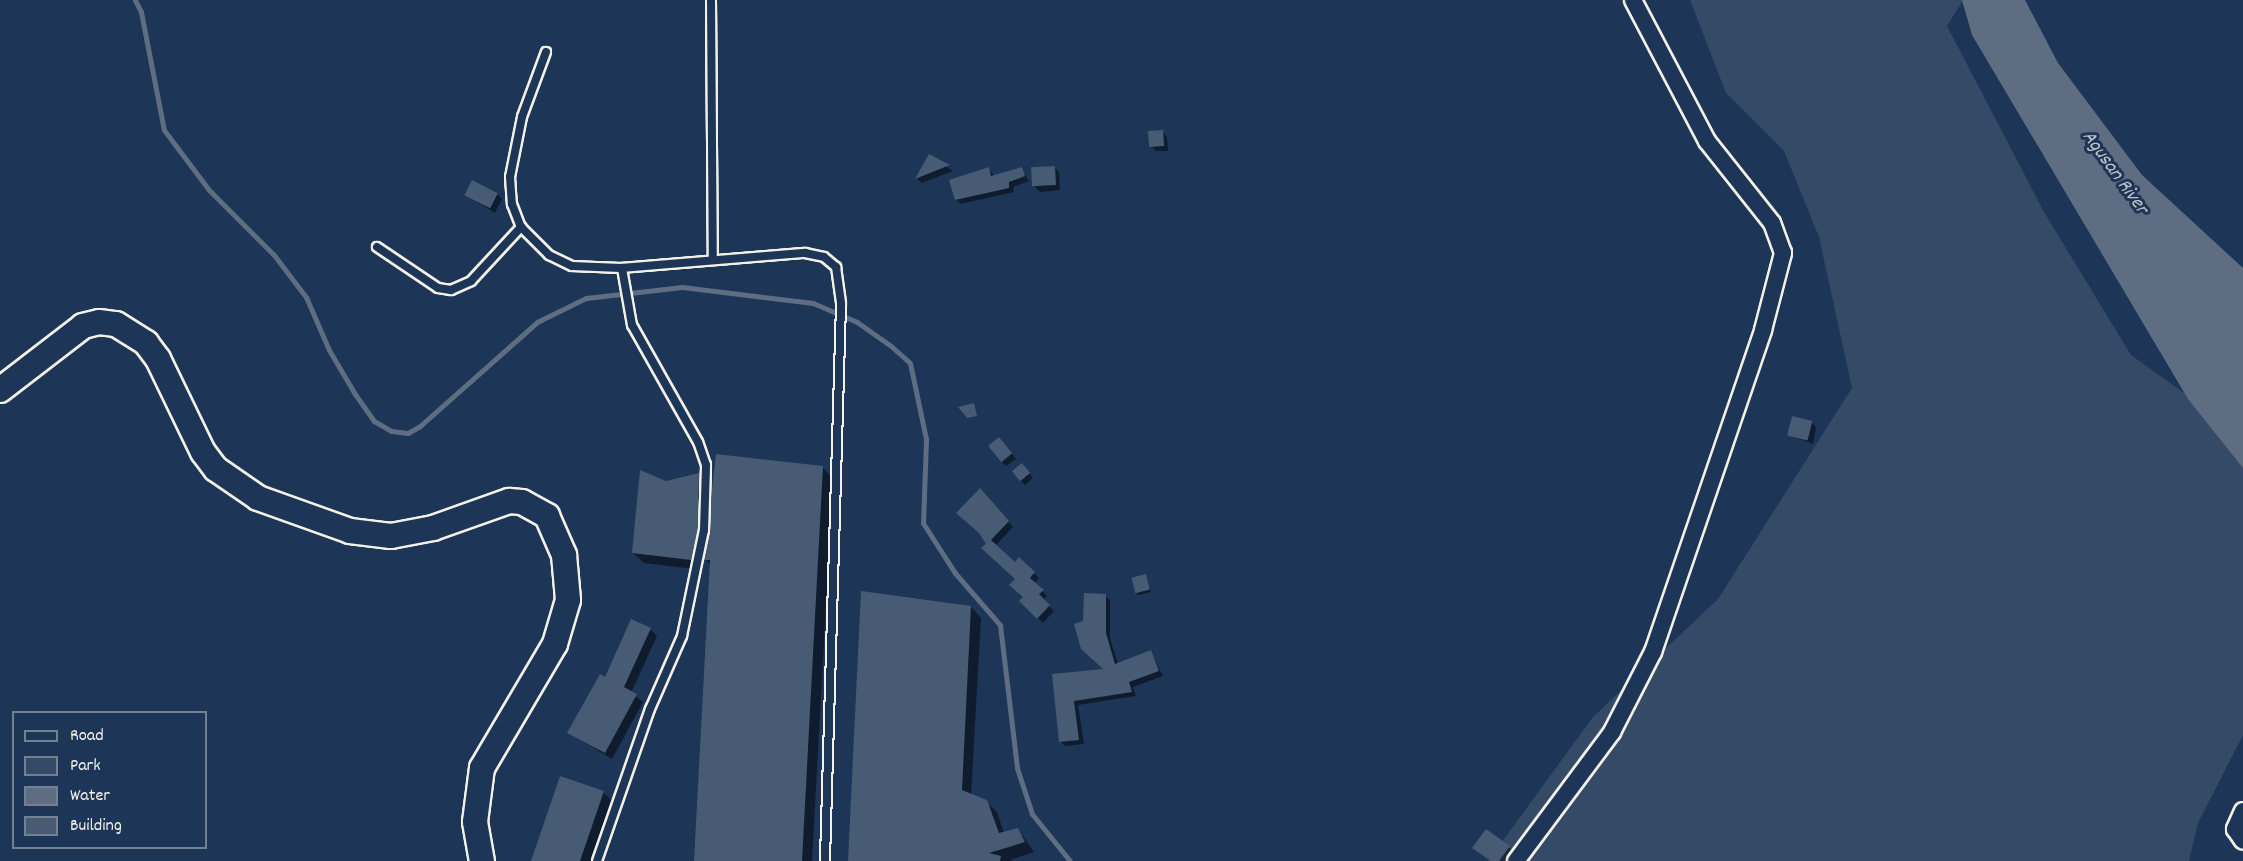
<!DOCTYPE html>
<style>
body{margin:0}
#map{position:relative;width:2243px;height:861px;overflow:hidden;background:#1d3557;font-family:Dekko,sans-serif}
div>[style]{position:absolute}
.green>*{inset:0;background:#354a67}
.water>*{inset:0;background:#5e6d82}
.shadow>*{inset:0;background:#0007}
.stream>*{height:5px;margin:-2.5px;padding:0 2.5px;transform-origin:2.5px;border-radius:2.5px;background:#5e6d82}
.building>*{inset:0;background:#485b74;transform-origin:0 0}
.roads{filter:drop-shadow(2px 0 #f4f1e8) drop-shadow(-2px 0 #f4f1e8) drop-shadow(0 2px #f4f1e8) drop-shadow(0 -2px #f4f1e8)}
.service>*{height:8px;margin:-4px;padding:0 4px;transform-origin:4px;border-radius:4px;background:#1d3557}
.minor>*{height:16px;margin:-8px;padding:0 8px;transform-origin:8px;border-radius:8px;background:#1d3557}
.secondary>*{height:24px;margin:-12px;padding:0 12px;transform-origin:12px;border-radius:12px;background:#1d3557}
span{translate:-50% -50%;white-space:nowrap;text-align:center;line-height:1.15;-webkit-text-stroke:6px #1d3557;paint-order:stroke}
.water-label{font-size:20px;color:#c0c3c4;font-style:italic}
.legend{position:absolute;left:12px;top:711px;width:195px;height:138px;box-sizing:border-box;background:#1d3557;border:2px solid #738091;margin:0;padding:8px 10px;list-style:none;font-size:18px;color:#f4f1e8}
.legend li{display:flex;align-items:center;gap:12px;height:30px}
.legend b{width:30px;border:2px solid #738091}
</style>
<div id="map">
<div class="green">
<div style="clip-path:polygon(1690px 0,1963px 0,1947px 26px,2044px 212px,2131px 355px,2243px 435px,2243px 735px,2198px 823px,2189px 861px,1488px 861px,1593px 717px,1718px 599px,1852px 388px,1819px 237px,1784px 151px,1726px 93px)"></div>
</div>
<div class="water">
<div style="clip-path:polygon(1962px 0,2025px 0,2058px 63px,2142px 175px,2243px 268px,2243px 468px,2188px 399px,1972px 35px)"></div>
</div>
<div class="shadow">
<div style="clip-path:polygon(1162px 132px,1167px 137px,1168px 151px,1156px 151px,1151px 146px)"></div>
<div style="clip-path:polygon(930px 156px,953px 171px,922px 183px,917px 179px)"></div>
<div style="clip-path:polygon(1054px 167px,1059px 172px,1060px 190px,1040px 192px,1035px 187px)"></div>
<div style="clip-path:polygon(989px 169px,994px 176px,1021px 169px,1029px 181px,1013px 187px,1014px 192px,961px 204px,956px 199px)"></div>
<div style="clip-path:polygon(497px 194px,502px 199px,495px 213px,466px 195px)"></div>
<div style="clip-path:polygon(1811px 422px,1816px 427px,1813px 444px,1789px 435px)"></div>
<div style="clip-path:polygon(1004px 444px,1016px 459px,1006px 466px,1001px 461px)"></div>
<div style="clip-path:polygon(822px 467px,833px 478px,812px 861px,695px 861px,711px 565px,704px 558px,702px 570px,644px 563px,633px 553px,666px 483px,699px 475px,709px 485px,711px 513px)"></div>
<div style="clip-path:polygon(1027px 470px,1033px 478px,1025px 485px,1020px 480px)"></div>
<div style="clip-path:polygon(985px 495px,1013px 527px,995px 546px,1015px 564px,1019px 560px,1039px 578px,1035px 583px,1047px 596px,1043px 600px,1054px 611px,1043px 623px,1021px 601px,1025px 597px,1017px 579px,987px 544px)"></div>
<div style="clip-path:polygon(1146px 575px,1151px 592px,1138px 595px,1136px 593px)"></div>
<div style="clip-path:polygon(1105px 595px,1110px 600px,1110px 639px,1118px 664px,1151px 652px,1163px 676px,1133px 687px,1136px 696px,1078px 705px,1084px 744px,1065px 746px,1060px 741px,1054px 675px,1106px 670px,1085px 623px)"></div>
<div style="clip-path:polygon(971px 607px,981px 618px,971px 796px,986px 802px,997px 812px,1004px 833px,1018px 829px,1034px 852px,1010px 860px,1014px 861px,850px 861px)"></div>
<div style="clip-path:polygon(650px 629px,657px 636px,631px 693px,643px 702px,612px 759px,569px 733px,605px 679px)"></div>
<div style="clip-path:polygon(603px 792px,614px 803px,594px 861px,532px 861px)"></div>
<div style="clip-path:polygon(1509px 847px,1514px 852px,1507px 861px,1491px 861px)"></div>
</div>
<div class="stream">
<div style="left:135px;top:0;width:13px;rotate:63deg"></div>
<div style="left:141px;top:12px;width:120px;rotate:79deg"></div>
<div style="left:164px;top:130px;width:75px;rotate:53.1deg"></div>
<div style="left:209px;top:190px;width:92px;rotate:45deg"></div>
<div style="left:274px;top:255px;width:53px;rotate:52.7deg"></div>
<div style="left:306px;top:297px;width:58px;rotate:66.5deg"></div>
<div style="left:329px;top:350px;width:51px;rotate:59.4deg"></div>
<div style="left:355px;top:394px;width:33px;rotate:55deg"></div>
<div style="left:374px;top:421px;width:20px;rotate:30deg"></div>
<div style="left:391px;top:431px;width:17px;rotate:7deg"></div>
<div style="left:408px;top:433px;width:14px;rotate:-30deg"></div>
<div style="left:420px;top:426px;width:157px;rotate:-41.6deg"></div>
<div style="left:537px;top:322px;width:55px;rotate:-26.1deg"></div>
<div style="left:586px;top:298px;width:97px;rotate:-6.5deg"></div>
<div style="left:682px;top:287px;width:132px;rotate:7deg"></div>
<div style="left:813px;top:303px;width:48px;rotate:23.4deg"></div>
<div style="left:857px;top:322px;width:42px;rotate:35.2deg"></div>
<div style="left:891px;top:346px;width:25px;rotate:42deg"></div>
<div style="left:910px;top:363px;width:78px;rotate:78.1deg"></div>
<div style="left:926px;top:439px;width:84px;rotate:92deg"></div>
<div style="left:923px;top:523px;width:59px;rotate:57.4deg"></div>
<div style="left:955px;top:573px;width:69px;rotate:49.1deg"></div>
<div style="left:1000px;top:625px;width:144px;rotate:83.2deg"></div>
<div style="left:1017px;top:768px;width:48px;rotate:71.9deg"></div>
<div style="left:1032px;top:814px;width:60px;rotate:51deg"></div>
</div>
<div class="building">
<div style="left:1163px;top:130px;width:16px;height:15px;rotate:86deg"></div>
<div style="clip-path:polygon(929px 154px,950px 165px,915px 179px)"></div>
<div style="left:1055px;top:166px;width:19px;height:24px;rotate:87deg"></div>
<div style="clip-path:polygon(989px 167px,991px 176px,1022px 167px,1025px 176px,1009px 182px,1009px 188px,955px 200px,949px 180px)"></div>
<div style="left:472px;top:180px;width:29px;height:17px;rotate:27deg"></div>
<div style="clip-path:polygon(974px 403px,977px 416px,967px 418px,958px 407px)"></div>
<div style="left:1792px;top:416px;width:21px;height:20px;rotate:14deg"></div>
<div style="left:999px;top:437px;width:21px;height:14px;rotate:51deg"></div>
<div style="clip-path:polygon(716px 454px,823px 466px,802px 861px,694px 861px,710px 560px,704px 560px)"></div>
<div style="left:1022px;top:463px;width:13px;height:13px;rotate:51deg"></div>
<div style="clip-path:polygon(640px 470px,666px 481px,699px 473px,698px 529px,691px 560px,632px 553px)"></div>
<div style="clip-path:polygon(980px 488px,1009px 521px,991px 540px,1015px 562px,1019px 557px,1035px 572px,1030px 578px,1044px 590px,1039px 594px,1050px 605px,1037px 619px,1019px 601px,1023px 597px,1009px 585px,1015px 579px,981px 548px,986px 544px,979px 533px,956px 513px)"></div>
<div style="left:1146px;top:574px;width:16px;height:15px;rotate:76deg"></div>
<div style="clip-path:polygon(861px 591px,971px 606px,962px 790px,987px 800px,999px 833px,1018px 828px,1025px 842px,989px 853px,1001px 856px,1000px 861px,848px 861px)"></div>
<div style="clip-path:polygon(1084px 593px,1106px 594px,1106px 633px,1115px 664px,1151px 650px,1159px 671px,1129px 682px,1132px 692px,1074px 701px,1079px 740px,1059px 742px,1052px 674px,1103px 669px,1081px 649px,1074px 624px,1083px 621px)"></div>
<div style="clip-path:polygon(631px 619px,651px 628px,624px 687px,637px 694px,605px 753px,567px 733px,600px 674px,605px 677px)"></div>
<div style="clip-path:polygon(560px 776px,604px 791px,580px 861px,531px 861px)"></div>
<div style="clip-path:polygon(1486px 829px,1510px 846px,1499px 861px,1491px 861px,1472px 848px)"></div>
</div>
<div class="roads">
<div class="service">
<div style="left:711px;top:0;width:258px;rotate:89.6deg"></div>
<div style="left:546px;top:52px;width:69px;rotate:110.3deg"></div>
<div style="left:522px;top:117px;width:61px;rotate:101.3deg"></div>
<div style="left:510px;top:177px;width:27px;rotate:86deg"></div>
<div style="left:512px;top:204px;width:25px;rotate:69deg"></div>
<div style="left:521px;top:227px;width:40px;rotate:45deg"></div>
<div style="left:549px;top:255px;width:25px;rotate:26deg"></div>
<div style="left:572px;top:266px;width:49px;rotate:2.3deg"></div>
<div style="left:621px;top:268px;width:185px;rotate:-4.7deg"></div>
<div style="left:805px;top:253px;width:19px;rotate:12deg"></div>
<div style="left:824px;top:257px;width:16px;rotate:40deg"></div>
<div style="left:836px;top:267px;width:37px;rotate:82deg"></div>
<div style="left:841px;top:304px;width:557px;rotate:91.65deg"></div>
<div style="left:377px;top:247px;width:73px;rotate:33.9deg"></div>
<div style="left:438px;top:288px;width:13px;rotate:9deg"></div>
<div style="left:451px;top:290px;width:22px;rotate:-24deg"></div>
<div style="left:471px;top:281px;width:74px;rotate:-47.2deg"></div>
<div style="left:597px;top:861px;width:161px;rotate:-70.8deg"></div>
<div style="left:650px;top:709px;width:80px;rotate:-66.3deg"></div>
<div style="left:682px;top:636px;width:108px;rotate:-78.3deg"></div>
<div style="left:704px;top:530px;width:65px;rotate:-88.2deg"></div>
<div style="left:706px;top:465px;width:24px;rotate:-109deg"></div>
<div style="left:698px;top:442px;width:134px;rotate:-119.4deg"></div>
<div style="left:632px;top:325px;width:58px;rotate:-100deg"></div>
</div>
<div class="minor">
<div style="left:2243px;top:811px;width:20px;rotate:114deg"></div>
<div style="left:2235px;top:829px;width:14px;rotate:56deg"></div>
<div style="left:1516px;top:861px;width:161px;rotate:-53.3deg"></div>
<div style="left:1612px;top:732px;width:90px;rotate:-62.9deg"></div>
<div style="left:1653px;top:652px;width:340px;rotate:-71.1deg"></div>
<div style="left:1763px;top:330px;width:80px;rotate:-75.4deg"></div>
<div style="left:1783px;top:253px;width:32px;rotate:-110deg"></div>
<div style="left:1772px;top:223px;width:105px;rotate:-128.4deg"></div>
<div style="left:1707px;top:141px;width:159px;rotate:-117.7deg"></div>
</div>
<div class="secondary">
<div style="left:0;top:390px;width:105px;rotate:-37.6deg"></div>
<div style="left:83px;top:326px;width:16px;rotate:-14deg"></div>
<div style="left:99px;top:322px;width:17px;rotate:7deg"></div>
<div style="left:116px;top:324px;width:36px;rotate:32deg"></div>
<div style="left:146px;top:343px;width:20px;rotate:53deg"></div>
<div style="left:158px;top:359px;width:103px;rotate:64.2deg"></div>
<div style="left:203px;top:452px;width:21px;rotate:53deg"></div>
<div style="left:216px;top:469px;width:51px;rotate:34.6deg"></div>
<div style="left:258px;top:498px;width:98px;rotate:19.7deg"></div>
<div style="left:350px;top:531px;width:41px;rotate:7deg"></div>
<div style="left:391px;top:536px;width:43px;rotate:-10.8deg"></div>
<div style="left:433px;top:528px;width:81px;rotate:-19.6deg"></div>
<div style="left:509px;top:501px;width:13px;rotate:4deg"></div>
<div style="left:522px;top:502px;width:29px;rotate:29deg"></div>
<div style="left:547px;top:516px;width:43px;rotate:66.4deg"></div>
<div style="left:564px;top:555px;width:45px;rotate:84.9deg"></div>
<div style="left:568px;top:600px;width:46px;rotate:106.5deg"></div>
<div style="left:555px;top:644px;width:144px;rotate:120.5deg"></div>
<div style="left:482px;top:768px;width:54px;rotate:97.4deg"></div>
<div style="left:475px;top:822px;width:40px;rotate:80deg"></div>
</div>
</div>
<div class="water-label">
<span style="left:2114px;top:173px;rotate:54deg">Agusan River</span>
</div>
<ul class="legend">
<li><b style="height:8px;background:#1d3557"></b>Road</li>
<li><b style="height:16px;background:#354a67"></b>Park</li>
<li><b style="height:16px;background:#5e6d82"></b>Water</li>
<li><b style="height:16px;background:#485b74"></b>Building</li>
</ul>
</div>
